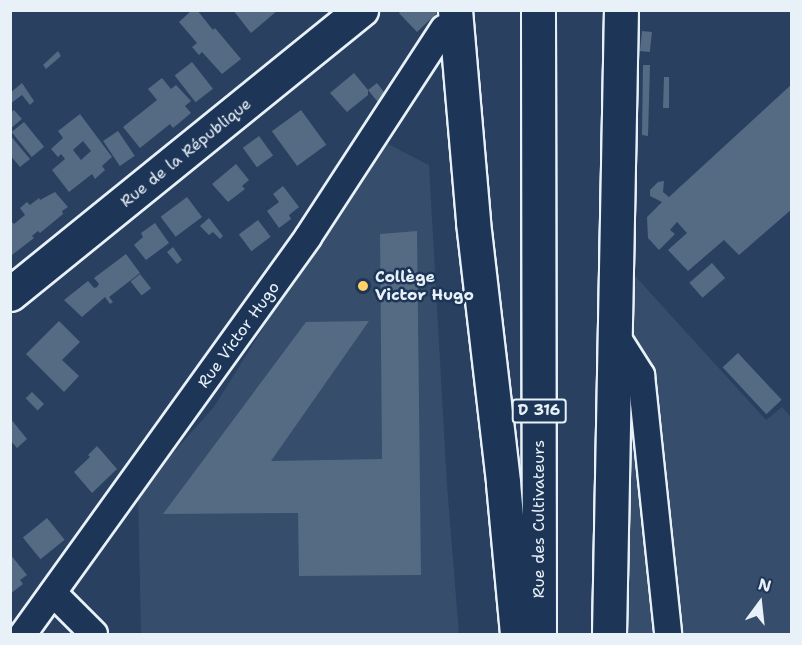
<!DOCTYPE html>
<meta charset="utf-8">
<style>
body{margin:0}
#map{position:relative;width:802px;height:645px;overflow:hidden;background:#294061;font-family:"Shantell Sans",sans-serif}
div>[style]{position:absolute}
.built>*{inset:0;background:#364d6b}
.building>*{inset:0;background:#556a83;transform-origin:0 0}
.roads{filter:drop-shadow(2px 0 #e8f1f8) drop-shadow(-2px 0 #e8f1f8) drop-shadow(0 2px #e8f1f8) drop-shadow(0 -2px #e8f1f8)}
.minor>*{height:26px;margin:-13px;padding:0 13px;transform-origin:13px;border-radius:13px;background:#1d3557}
.major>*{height:33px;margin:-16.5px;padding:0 16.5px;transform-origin:16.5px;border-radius:16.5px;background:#1d3557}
.dots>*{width:16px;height:16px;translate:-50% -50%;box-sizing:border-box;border:3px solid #1d3557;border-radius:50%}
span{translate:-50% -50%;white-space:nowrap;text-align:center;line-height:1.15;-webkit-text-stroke:5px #1d3557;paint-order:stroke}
.shield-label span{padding:2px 4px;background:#1d3557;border:2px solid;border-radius:4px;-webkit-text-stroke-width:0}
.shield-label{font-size:15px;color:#e8f1f8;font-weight:700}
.street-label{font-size:16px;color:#e8f1f8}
.poi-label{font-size:16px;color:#e8f1f8;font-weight:700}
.left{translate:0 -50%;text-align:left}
.frame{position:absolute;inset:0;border:12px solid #e8f1f8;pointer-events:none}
.north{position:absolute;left:730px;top:573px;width:60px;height:60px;-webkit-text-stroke:4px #1d3557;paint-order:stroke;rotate:15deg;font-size:16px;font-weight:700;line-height:24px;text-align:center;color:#e8f1f8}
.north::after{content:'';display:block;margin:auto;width:21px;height:27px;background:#e8f1f8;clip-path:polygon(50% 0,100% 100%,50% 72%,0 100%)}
</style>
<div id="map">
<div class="built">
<div style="clip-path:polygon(380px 140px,429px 165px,447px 485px,459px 634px,141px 634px,138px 492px,214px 407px)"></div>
<div style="clip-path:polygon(635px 276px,766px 420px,782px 407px,791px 417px,792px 634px,623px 634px)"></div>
</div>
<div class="building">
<div style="clip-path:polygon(192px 10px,197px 10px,213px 30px,215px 28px,241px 59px,222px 74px,202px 52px,199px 55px,192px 47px,197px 43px,179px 22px)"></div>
<div style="clip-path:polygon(233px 10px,278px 10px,251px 33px)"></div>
<div style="clip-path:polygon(402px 10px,435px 10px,437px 13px,417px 32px,399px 13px)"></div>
<div style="left:642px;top:31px;width:10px;height:20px;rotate:6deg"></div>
<div style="clip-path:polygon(58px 51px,61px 56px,46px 69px,43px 65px)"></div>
<div style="left:192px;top:62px;width:34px;height:22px;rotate:52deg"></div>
<div style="clip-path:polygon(643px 65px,650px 65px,648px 136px,642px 135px)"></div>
<div style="clip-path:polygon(354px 73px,368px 90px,368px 95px,347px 112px,330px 93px)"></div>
<div style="clip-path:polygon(664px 77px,669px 77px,669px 108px,663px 108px)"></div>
<div style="clip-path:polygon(162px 78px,171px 89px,176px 85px,191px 101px,185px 106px,191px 113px,173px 128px,170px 124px,140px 148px,123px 127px,157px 100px,148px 89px)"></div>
<div style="clip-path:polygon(22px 83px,34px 101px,30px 105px,22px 95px,10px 104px,10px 93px)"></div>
<div style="clip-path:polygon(377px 83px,387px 96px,381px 106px,368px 90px)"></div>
<div style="clip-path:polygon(792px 84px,792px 209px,739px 255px,724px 240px,688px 271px,668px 250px,687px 233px,677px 222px,670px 230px,675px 234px,659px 250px,648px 238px,647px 217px,662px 202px,650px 196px,650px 190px,658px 182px,664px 181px,663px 192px,669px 197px)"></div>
<div style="clip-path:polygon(14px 110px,22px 119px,10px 129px,10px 113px)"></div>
<div style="left:301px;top:110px;width:43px;height:36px;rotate:54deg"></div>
<div style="clip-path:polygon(evenodd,80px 114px,112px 157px,102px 166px,105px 170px,95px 179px,92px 174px,69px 192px,52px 170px,65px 159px,61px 154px,58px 157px,51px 149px,63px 138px,58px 131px,80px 114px,83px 141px,91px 151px,81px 160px,73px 150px,83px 141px)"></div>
<div style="left:24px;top:122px;width:32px;height:16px;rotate:51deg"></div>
<div style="left:118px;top:131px;width:30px;height:18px;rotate:56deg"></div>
<div style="clip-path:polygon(10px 135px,30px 159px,20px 167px,10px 155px)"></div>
<div style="left:259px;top:136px;width:24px;height:20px;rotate:54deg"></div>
<div style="clip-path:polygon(236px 164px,249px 180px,242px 186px,245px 189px,228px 202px,212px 184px)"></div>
<div style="clip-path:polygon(283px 186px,299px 207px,289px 215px,291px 219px,279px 228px,267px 211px,279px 202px,273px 194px)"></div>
<div style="clip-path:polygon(55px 192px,68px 207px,62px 211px,63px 214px,40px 233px,38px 231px,32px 236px,34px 238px,12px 255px,10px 220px,14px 224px,25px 215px,20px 208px,27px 202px,30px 205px,39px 198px,40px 200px)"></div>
<div style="left:187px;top:197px;width:25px;height:33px;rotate:53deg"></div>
<div style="clip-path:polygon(209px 218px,223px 236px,220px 239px,213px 232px,209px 235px,200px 226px)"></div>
<div style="left:258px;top:220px;width:21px;height:24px;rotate:53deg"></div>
<div style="clip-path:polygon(155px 223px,169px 243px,146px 260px,134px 245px,143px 237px,141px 233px)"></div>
<div style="clip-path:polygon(417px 231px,421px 575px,299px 576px,298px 513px,163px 514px,306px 322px,369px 321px,271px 461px,382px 459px,380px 234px)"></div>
<div style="clip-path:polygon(173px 247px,182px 260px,177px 264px,167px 252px)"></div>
<div style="clip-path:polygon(126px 254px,140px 273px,109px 297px,113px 302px,110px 304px,105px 297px,82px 317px,64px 300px,88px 281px,94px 288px,97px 287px,99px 284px,94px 278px)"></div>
<div style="left:712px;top:263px;width:20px;height:30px;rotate:49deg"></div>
<div style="left:140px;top:274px;width:18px;height:12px;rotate:52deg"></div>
<div style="clip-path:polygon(59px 321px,80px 342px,62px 360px,79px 376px,64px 392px,26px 354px)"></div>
<div style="left:738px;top:353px;width:64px;height:21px;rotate:47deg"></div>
<div style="left:32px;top:392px;width:17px;height:9px;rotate:45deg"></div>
<div style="clip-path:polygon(10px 418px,27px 439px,17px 448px,10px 440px)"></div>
<div style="clip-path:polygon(97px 446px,117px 469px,92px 493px,74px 472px,90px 457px,88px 455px)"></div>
<div style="left:47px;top:518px;width:28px;height:31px;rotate:51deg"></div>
<div style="clip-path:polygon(10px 554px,27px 575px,20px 580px,23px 584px,10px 594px)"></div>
</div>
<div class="roads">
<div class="minor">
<div style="left:615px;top:334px;width:49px;rotate:57.6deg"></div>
<div style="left:641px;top:375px;width:260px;rotate:84deg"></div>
<div style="left:53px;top:593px;width:58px;rotate:45deg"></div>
<div style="left:23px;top:634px;width:489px;rotate:-54.3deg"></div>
<div style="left:308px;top:237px;width:249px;rotate:-56.9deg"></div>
</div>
<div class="major">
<div style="left:455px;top:10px;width:213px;rotate:85.1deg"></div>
<div style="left:473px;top:222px;width:263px;rotate:83.4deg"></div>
<div style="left:503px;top:483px;width:152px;rotate:84.7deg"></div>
<div style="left:538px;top:10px;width:624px;rotate:89.91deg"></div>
<div style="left:10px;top:294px;width:452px;rotate:-39deg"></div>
<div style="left:609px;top:634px;width:624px;rotate:-88.9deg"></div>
</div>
</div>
<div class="dots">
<div style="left:363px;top:286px;background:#ffd166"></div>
</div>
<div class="shield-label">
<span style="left:539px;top:411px">D 316</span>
</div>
<div class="street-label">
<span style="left:186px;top:153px;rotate:-39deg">Rue de la République</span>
<span style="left:239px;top:335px;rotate:-54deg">Rue Victor Hugo</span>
<span style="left:539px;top:519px;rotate:-90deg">Rue des Cultivateurs</span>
</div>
<div class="poi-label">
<span class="left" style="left:375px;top:286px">Collège<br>Victor Hugo</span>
</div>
<div class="frame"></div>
<div class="north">N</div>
</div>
